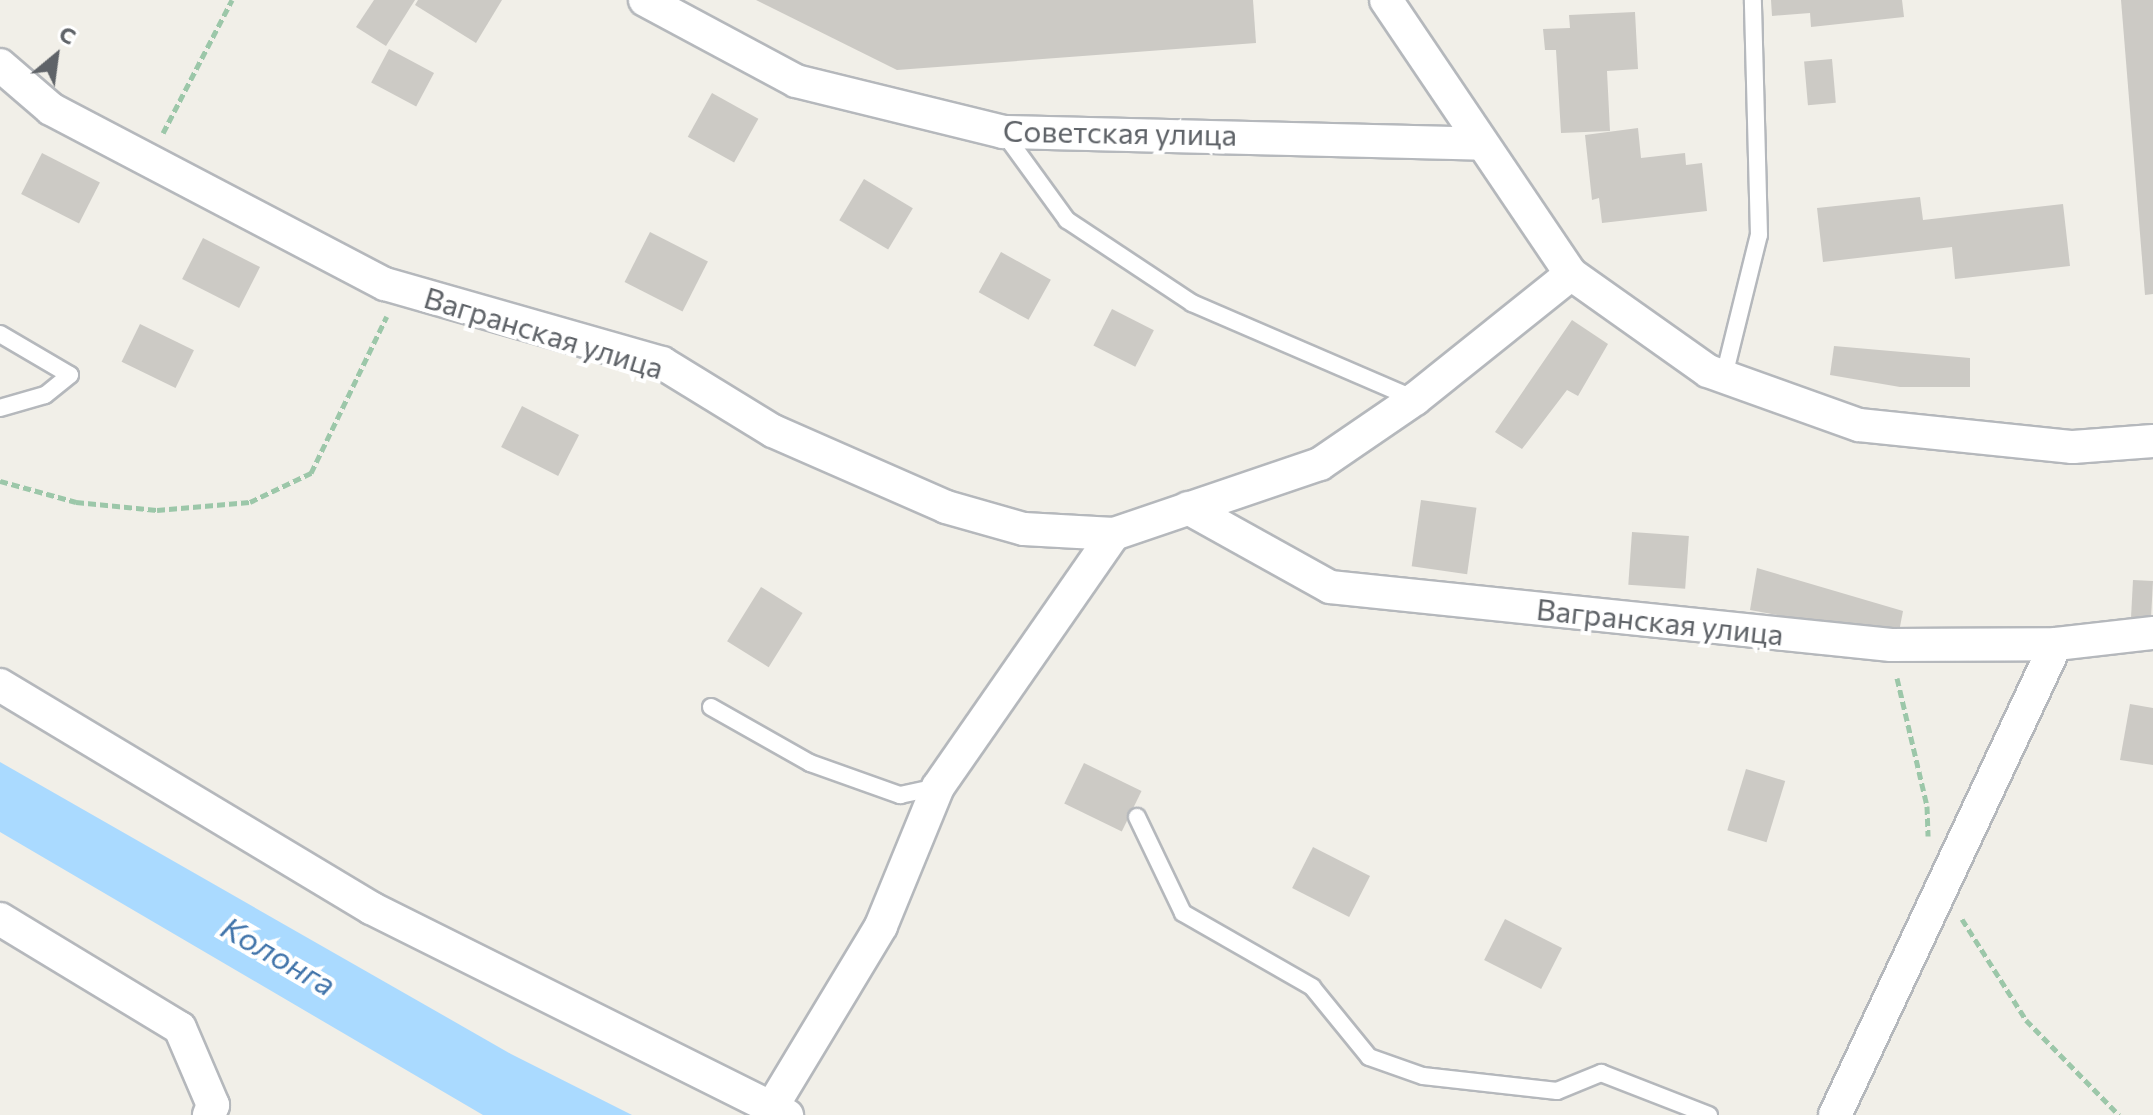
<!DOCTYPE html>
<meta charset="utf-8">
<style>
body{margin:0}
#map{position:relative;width:2153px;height:1115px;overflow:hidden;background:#f1efe8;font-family:Commissioner,sans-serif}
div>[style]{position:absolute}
.water>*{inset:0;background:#aadaff}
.building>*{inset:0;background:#cccac5;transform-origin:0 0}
.path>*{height:5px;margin-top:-2.5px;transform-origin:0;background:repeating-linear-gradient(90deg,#9cc7a9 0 8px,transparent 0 12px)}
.roads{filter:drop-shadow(2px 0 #b5b8bc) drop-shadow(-2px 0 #b5b8bc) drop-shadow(0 2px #b5b8bc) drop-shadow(0 -2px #b5b8bc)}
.lane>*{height:16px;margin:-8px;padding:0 8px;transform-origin:8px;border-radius:8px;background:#fff}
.street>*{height:32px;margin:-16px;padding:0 16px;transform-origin:16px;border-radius:16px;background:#fff}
span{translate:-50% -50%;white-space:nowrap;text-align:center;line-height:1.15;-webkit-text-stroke:8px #fff;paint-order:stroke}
.street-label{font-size:30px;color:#5f6368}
.water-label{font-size:32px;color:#4174aa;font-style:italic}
.north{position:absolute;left:16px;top:16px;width:80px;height:80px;-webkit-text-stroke:6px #fff;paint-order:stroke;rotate:29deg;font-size:22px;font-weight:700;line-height:32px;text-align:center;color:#5f6368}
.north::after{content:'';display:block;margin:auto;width:28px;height:36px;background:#5f6368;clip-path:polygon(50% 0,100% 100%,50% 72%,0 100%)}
</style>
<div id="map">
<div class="water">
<div style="clip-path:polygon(0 762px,511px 1054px,632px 1115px,483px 1115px,0 832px)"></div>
</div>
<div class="building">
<div style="clip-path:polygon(374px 0,415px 0,386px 46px,356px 27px)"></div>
<div style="clip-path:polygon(418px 0,502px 0,476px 43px,415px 5px)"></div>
<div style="clip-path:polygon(756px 0,1253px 0,1256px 43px,897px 70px)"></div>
<div style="clip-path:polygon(1771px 0,1902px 0,1904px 17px,1811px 27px,1810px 13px,1772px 16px)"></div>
<div style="clip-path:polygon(2121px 0,2153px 0,2153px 294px,2145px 295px)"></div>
<div style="clip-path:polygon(1635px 12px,1638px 69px,1607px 71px,1610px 131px,1561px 133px,1556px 50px,1545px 50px,1543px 29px,1570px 28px,1569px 15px)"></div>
<div style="left:389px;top:49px;width:51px;height:38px;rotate:28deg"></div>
<div style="left:1832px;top:59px;width:44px;height:28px;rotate:85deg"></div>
<div style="left:712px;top:93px;width:53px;height:50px;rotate:29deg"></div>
<div style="clip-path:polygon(1638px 128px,1641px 158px,1685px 153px,1686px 165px,1702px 163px,1707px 211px,1602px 223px,1599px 198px,1592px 200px,1585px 135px)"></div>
<div style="left:42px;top:153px;width:65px;height:46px;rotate:27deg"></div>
<div style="left:864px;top:179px;width:57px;height:48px;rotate:31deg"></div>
<div style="clip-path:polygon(1920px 197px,1923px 220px,2063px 204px,2070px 266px,1955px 279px,1952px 247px,1823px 262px,1817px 208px)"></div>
<div style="left:650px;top:232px;width:65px;height:56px;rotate:27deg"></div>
<div style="left:203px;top:238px;width:64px;height:46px;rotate:27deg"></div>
<div style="left:1001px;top:252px;width:57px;height:46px;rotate:29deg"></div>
<div style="left:1112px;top:309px;width:47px;height:41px;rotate:27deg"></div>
<div style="clip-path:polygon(1572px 320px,1608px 344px,1578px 396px,1567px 390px,1522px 449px,1495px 432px)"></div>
<div style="left:140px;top:324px;width:60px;height:42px;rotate:26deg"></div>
<div style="clip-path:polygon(1834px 346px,1970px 358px,1970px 387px,1900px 387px,1830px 375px)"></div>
<div style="left:522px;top:406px;width:64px;height:46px;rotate:27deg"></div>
<div style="left:1421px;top:500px;width:56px;height:67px;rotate:8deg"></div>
<div style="left:1632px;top:532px;width:57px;height:53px;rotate:4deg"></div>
<div style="clip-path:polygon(1757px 568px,1903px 611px,1898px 637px,1750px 610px)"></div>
<div style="left:2133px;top:580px;width:20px;height:38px;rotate:3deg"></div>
<div style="left:761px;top:587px;width:49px;height:64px;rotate:32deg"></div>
<div style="clip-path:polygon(2130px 704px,2153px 708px,2153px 765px,2120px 760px)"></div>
<div style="left:1084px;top:763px;width:64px;height:45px;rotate:26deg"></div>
<div style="left:1746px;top:769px;width:41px;height:64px;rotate:17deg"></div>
<div style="left:1313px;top:847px;width:64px;height:46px;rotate:27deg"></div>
<div style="left:1505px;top:919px;width:64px;height:46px;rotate:27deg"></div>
</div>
<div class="path">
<div style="left:163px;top:133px;width:150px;rotate:-62.6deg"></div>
<div style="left:0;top:481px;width:79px;rotate:15.4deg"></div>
<div style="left:76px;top:502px;width:81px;rotate:5.6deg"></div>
<div style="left:157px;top:510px;width:93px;rotate:-4.9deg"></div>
<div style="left:250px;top:502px;width:68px;rotate:-25.4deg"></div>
<div style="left:311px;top:473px;width:174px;rotate:-64.2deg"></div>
<div style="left:1897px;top:678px;width:131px;rotate:76.8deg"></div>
<div style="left:1927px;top:806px;width:30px;rotate:88deg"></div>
<div style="left:1962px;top:919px;width:120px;rotate:57.6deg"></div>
<div style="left:2026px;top:1020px;width:133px;rotate:45.6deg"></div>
</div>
<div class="roads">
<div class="lane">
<div style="left:1003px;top:132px;width:109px;rotate:54deg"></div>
<div style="left:1067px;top:220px;width:150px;rotate:33.6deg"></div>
<div style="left:1192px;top:303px;width:243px;rotate:23.3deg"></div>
<div style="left:0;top:334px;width:81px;rotate:30.4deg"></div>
<div style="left:70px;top:375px;width:32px;rotate:141deg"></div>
<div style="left:45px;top:395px;width:47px;rotate:163.9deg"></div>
<div style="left:1724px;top:376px;width:145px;rotate:-76.1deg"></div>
<div style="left:1759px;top:235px;width:235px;rotate:-91.5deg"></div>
<div style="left:711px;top:707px;width:114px;rotate:29.5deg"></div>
<div style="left:810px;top:763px;width:96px;rotate:19.6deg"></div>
<div style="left:900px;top:795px;width:39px;rotate:-12deg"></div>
<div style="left:1137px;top:817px;width:106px;rotate:64.4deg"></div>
<div style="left:1183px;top:913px;width:149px;rotate:29.8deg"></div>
<div style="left:1312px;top:987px;width:90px;rotate:50.8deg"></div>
<div style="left:1369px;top:1057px;width:57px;rotate:19.4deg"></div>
<div style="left:1423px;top:1076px;width:135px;rotate:6.4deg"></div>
<div style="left:1557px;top:1091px;width:48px;rotate:-22.2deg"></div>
<div style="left:1601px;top:1073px;width:116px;rotate:21.3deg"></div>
</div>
<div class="street">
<div style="left:645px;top:0;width:171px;rotate:28.2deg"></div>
<div style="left:796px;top:81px;width:213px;rotate:13.8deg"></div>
<div style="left:1003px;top:132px;width:475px;rotate:1.4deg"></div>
<div style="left:1386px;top:0;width:331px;rotate:56deg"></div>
<div style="left:1571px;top:274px;width:168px;rotate:35.3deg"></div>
<div style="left:1708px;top:371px;width:160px;rotate:19.7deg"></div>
<div style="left:1859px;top:425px;width:215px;rotate:5.9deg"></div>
<div style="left:2073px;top:447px;width:80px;rotate:-4.3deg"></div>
<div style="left:0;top:65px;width:67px;rotate:40.8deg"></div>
<div style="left:51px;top:109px;width:377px;rotate:27.7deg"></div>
<div style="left:385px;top:284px;width:288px;rotate:15.9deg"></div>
<div style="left:662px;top:363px;width:130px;rotate:31.5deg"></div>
<div style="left:773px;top:431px;width:189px;rotate:23.7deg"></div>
<div style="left:946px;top:507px;width:81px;rotate:15.8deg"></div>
<div style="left:1024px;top:529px;width:90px;rotate:3.2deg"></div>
<div style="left:1188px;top:508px;width:162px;rotate:29.1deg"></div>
<div style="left:1330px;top:587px;width:564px;rotate:5.9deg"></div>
<div style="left:1891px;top:645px;width:165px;rotate:-0.3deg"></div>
<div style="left:2056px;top:644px;width:98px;rotate:-6.5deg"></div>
<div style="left:0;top:685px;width:433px;rotate:31deg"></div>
<div style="left:371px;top:908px;width:465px;rotate:26.5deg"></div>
<div style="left:0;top:919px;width:210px;rotate:31.2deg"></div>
<div style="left:180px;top:1028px;width:84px;rotate:66.8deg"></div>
<div style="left:213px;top:1105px;width:11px;rotate:112deg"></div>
<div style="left:772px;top:1107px;width:211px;rotate:-58.9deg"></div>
<div style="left:881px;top:926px;width:150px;rotate:-67.7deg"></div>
<div style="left:938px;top:787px;width:308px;rotate:-55.2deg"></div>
<div style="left:1114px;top:534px;width:218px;rotate:-18.8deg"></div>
<div style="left:1320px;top:464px;width:115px;rotate:-34.4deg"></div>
<div style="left:1415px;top:399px;width:200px;rotate:-38.7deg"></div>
<div style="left:1835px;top:1115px;width:520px;rotate:-64.86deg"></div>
</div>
</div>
<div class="street-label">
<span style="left:1120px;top:132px;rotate:1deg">Советская улица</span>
<span style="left:544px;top:332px;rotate:17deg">Вагранская улица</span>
<span style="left:1660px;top:621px;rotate:6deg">Вагранская улица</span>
</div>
<div class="water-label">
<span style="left:279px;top:955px;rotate:30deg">Колонга</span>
</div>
<div class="north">С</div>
</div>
